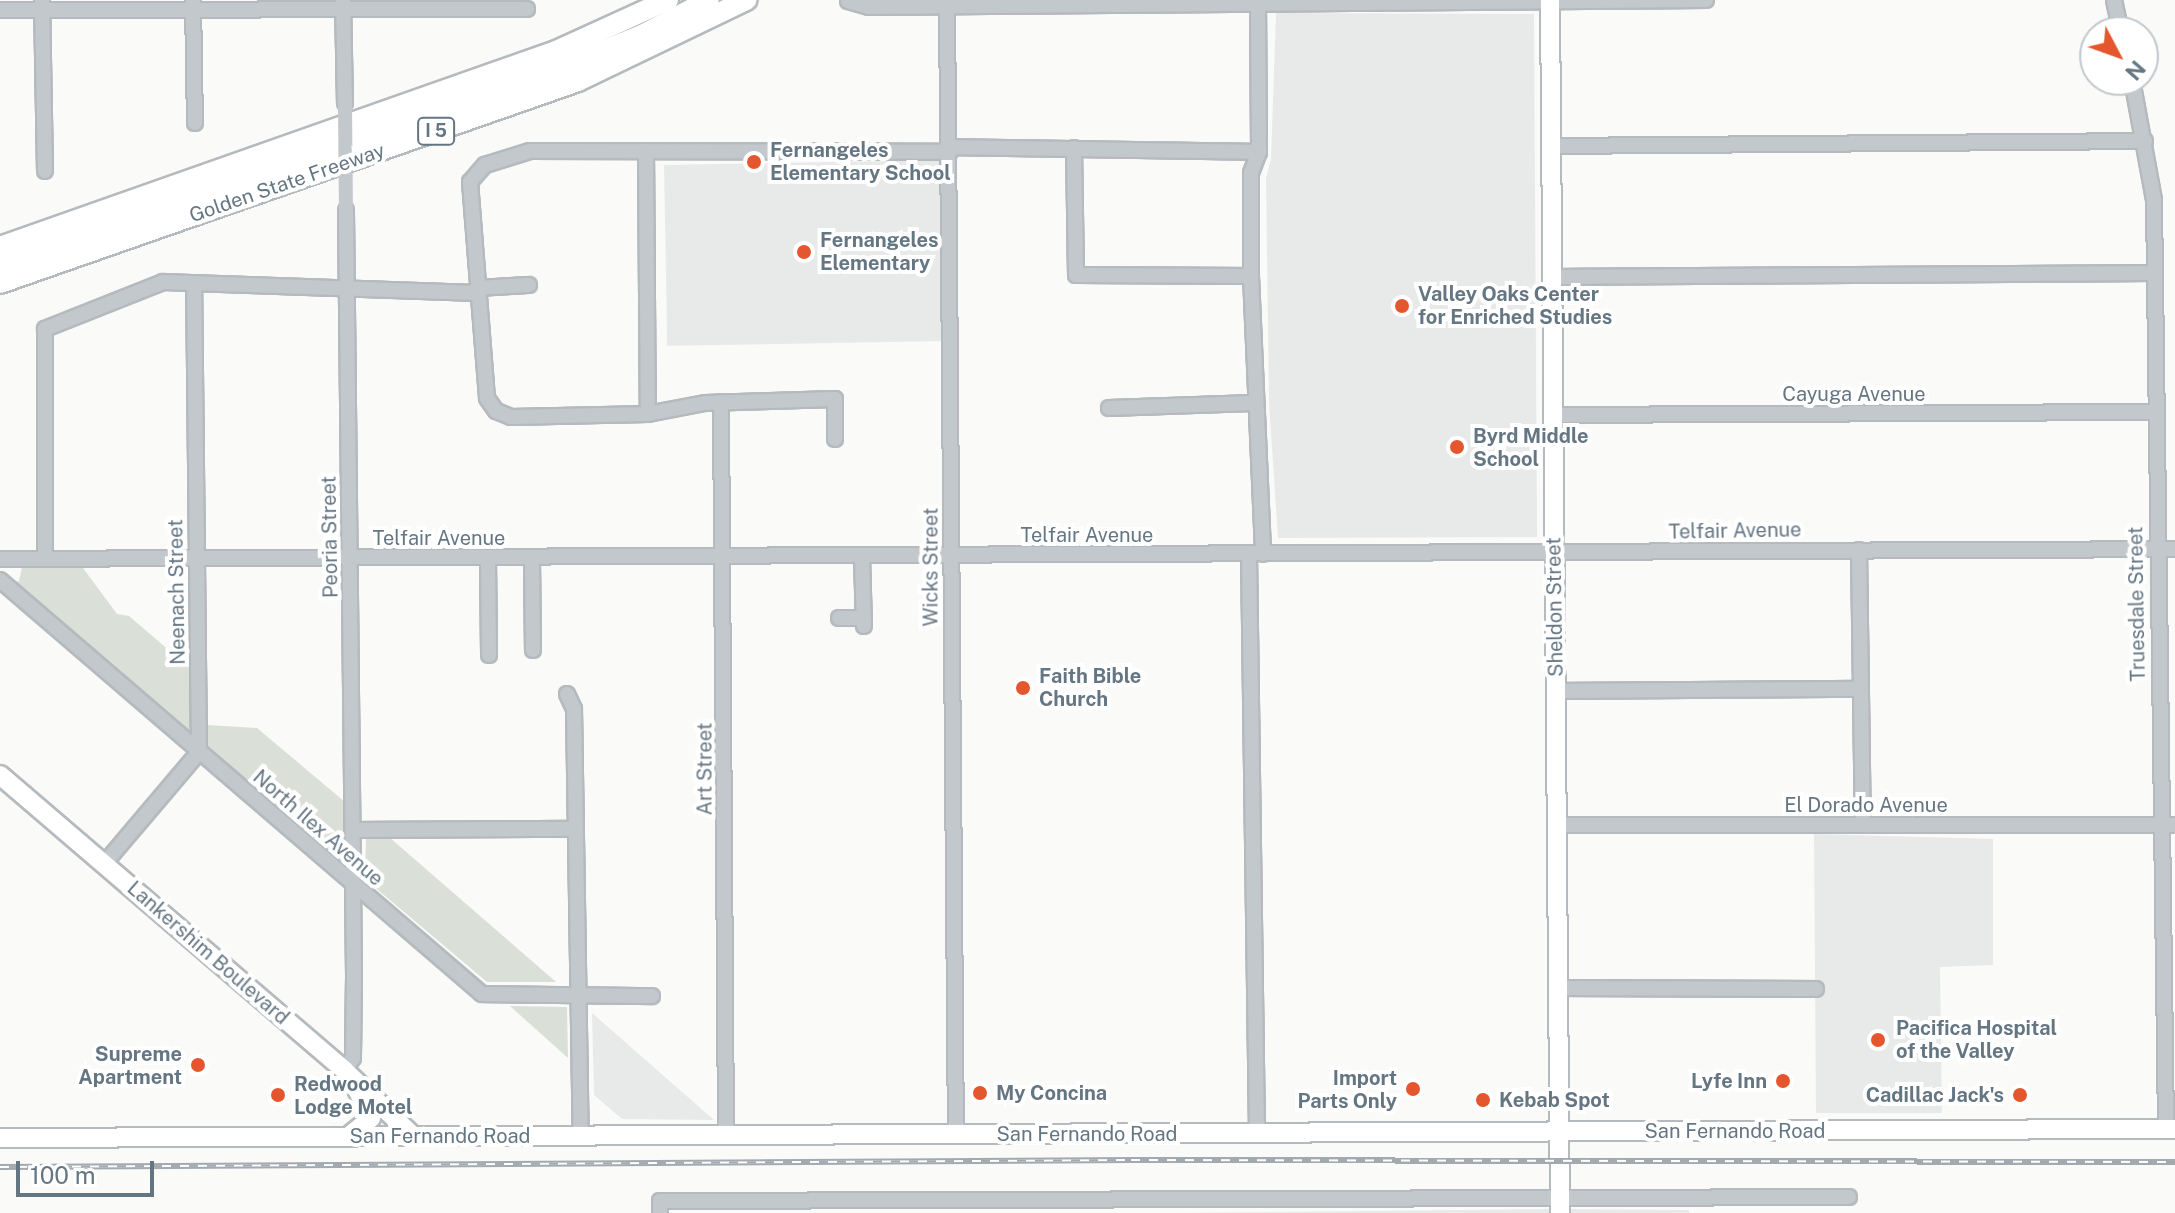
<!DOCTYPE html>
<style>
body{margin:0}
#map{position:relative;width:2175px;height:1213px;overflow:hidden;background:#fafaf8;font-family:"Public Sans",sans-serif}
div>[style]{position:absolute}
.built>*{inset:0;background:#e8e9e9;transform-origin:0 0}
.green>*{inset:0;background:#dadfd7}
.roads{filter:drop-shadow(2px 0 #b5babe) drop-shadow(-2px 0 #b5babe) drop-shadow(0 2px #b5babe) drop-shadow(0 -2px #b5babe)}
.minor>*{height:14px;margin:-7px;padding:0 7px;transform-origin:7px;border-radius:7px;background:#c3c8cc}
.major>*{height:18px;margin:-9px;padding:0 9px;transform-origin:9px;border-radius:9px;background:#fff}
.highway>*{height:20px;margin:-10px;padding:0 10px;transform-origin:10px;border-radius:10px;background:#fff}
.rail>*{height:6px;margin-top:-3px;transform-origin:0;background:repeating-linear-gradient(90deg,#fff 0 9px,#a2aab0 0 18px);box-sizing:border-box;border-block:2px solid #a2aab0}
.minor-bridge>*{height:14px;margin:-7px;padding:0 7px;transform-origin:7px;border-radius:7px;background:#c3c8cc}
.dots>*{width:22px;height:22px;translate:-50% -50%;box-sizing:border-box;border:4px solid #fff;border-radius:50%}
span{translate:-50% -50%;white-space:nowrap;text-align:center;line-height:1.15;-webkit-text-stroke:8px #fff;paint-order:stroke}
.shield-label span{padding:2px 6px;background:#fff;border:2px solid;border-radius:6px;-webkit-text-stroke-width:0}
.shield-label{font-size:18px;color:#657683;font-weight:700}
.poi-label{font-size:20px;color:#657683;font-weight:700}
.left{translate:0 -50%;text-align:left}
.right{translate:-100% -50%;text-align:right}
.street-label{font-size:20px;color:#657683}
.north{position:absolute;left:2079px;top:16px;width:80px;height:80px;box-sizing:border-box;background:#fff;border:2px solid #c1c8cd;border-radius:50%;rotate:131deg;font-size:22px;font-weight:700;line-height:32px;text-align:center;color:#657683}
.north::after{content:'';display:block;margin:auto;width:28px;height:36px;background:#e4572e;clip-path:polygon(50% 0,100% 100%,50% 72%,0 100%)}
.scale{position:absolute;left:16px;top:1161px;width:138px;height:36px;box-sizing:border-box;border:4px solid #657683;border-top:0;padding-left:10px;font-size:24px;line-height:28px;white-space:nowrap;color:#657683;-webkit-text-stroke:6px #fff;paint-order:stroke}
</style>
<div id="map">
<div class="built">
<div style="clip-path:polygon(1276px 13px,1534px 14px,1537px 537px,1278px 538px,1269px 402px,1266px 178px,1271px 159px)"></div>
<div style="left:944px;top:160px;width:181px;height:280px;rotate:89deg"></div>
<div style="clip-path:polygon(1814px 834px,1993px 839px,1993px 965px,1940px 967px,1942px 1113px,1816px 1113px)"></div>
<div style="clip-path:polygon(592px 1013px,714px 1120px,622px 1119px,594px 1095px)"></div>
<div style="clip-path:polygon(1552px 1209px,1689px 1210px,1689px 1213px,1171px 1213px)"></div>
</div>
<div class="green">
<div style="clip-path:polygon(22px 567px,83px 568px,117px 614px,129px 616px,185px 664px,193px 663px,193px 726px,185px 731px,14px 583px,19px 581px)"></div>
<div style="clip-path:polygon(207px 725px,257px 728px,345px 802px,345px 858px,336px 863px,207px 749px)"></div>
<div style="clip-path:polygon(366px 837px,389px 837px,556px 982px,487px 982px,365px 879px)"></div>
<div style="clip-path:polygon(510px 1006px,567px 1007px,568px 1058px)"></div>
</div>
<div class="roads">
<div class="minor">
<div style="left:42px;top:0;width:171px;rotate:89deg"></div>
<div style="left:193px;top:0;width:123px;rotate:89.1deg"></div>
<div style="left:343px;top:0;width:103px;rotate:88.9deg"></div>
<div style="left:947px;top:0;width:1134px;rotate:89.55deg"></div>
<div style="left:2114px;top:0;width:33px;rotate:78deg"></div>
<div style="left:848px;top:1px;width:22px;rotate:16deg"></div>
<div style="left:869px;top:7px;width:837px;rotate:-0.48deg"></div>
<div style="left:1258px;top:3px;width:149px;rotate:89.6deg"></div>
<div style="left:1259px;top:152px;width:22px;rotate:111deg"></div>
<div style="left:1251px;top:173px;width:103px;rotate:90deg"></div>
<div style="left:1251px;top:276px;width:278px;rotate:87.5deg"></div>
<div style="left:0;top:10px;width:527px;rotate:-0.11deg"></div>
<div style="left:2132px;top:80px;width:122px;rotate:79.6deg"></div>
<div style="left:2154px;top:200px;width:929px;rotate:89.26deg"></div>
<div style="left:1552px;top:146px;width:593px;rotate:-0.48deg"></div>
<div style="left:949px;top:147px;width:310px;rotate:0.9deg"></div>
<div style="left:1074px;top:148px;width:127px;rotate:89.1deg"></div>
<div style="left:1076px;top:275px;width:175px;rotate:0.3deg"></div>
<div style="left:646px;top:151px;width:263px;rotate:89.6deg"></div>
<div style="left:1553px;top:277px;width:600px;rotate:-0.38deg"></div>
<div style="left:477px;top:288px;width:52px;rotate:-3.3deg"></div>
<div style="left:721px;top:402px;width:733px;rotate:89.61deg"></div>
<div style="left:1109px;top:408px;width:144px;rotate:-2deg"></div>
<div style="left:1553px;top:415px;width:601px;rotate:-0.29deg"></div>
<div style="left:835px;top:439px;width:40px;rotate:-90deg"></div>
<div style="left:835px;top:399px;width:130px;rotate:178.2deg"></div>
<div style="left:705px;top:403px;width:58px;rotate:169.1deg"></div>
<div style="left:648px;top:414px;width:137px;rotate:178.7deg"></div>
<div style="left:511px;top:417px;width:16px;rotate:-158deg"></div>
<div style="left:496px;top:411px;width:16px;rotate:-125deg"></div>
<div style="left:487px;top:398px;width:217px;rotate:-94.5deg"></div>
<div style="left:470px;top:182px;width:23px;rotate:-49deg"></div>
<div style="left:485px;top:165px;width:47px;rotate:-17.3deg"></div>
<div style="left:530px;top:151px;width:420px;rotate:0.1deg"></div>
<div style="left:1859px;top:550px;width:275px;rotate:89.2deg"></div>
<div style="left:1249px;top:554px;width:580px;rotate:89.21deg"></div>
<div style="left:862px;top:556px;width:70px;rotate:88.4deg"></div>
<div style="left:45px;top:557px;width:228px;rotate:-90deg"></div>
<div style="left:45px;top:329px;width:127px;rotate:-21.7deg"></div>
<div style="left:163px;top:282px;width:314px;rotate:2deg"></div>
<div style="left:488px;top:558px;width:97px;rotate:89.4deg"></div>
<div style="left:532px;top:558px;width:92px;rotate:89.4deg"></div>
<div style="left:0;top:559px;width:2175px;rotate:-0.26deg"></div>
<div style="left:0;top:580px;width:635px;rotate:40.66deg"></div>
<div style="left:482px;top:994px;width:170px;rotate:0.7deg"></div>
<div style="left:839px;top:618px;width:25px"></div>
<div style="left:1556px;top:691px;width:304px;rotate:-0.4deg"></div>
<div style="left:567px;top:694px;width:17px;rotate:65deg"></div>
<div style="left:574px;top:709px;width:428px;rotate:89.1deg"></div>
<div style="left:1557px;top:825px;width:618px"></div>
<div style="left:353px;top:830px;width:222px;rotate:-0.3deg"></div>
<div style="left:104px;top:864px;width:147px;rotate:-49.7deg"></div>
<div style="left:199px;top:752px;width:467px;rotate:-90.6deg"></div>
<div style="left:1558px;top:988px;width:258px;rotate:0.2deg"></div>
<div style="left:344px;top:1070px;width:15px;rotate:-53deg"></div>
<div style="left:353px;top:1058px;width:82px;rotate:-89.3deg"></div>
<div style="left:354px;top:976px;width:766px;rotate:-90.6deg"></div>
<div style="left:660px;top:1213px;width:12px;rotate:-90deg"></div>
<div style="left:660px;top:1201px;width:1189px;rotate:-0.19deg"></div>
</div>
<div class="major">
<div style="left:1550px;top:0;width:1213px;rotate:89.53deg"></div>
<div style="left:0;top:775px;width:453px;rotate:40.6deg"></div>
<div style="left:344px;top:1070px;width:94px;rotate:43.7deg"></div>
<div style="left:349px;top:1136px;width:28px;rotate:-39deg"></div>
<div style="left:371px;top:1118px;width:32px;rotate:-116deg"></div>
<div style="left:0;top:1138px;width:2175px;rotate:-0.24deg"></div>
</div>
<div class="highway">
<div style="left:0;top:247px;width:590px;rotate:-19.42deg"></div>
<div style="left:556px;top:51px;width:123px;rotate:-24.5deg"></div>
<div style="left:0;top:263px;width:559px;rotate:-18.99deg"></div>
<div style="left:529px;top:81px;width:124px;rotate:-22.2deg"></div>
<div style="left:644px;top:34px;width:73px;rotate:-27.6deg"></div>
<div style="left:0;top:283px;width:612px;rotate:-19.26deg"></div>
<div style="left:578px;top:81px;width:187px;rotate:-25.7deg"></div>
</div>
</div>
<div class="rail">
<div style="left:0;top:1167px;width:1131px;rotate:-0.35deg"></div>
<div style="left:1131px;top:1160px;width:1044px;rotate:0.11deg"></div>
</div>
<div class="minor-bridge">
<div style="left:345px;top:103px;width:107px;rotate:89.5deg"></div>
</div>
<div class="dots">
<div style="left:754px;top:162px;background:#e4572e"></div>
<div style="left:804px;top:252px;background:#e4572e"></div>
<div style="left:1402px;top:306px;background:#e4572e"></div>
<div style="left:1457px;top:447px;background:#e4572e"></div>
<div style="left:1023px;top:688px;background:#e4572e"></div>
<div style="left:1878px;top:1040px;background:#e4572e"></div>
<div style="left:198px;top:1065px;background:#e4572e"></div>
<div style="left:1783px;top:1081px;background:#e4572e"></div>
<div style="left:1413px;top:1089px;background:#e4572e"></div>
<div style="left:980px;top:1093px;background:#e4572e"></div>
<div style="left:278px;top:1095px;background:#e4572e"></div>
<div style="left:2020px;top:1095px;background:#e4572e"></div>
<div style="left:1483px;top:1100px;background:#e4572e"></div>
</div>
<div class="shield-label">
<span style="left:436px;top:131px">I 5</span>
</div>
<div class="poi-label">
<span class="left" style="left:770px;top:162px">Fernangeles<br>Elementary School</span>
<span class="left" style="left:820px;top:252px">Fernangeles<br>Elementary</span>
<span class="left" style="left:1418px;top:306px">Valley Oaks Center<br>for Enriched Studies</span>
<span class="left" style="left:1473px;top:448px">Byrd Middle<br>School</span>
<span class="left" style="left:1039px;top:688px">Faith Bible<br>Church</span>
<span class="left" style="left:1896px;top:1040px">Pacifica Hospital<br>of the Valley</span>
<span class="right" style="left:182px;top:1066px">Supreme<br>Apartment</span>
<span class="right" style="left:1397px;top:1090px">Import<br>Parts Only</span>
<span class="right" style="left:1767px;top:1081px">Lyfe Inn</span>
<span class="left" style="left:294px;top:1096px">Redwood<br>Lodge Motel</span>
<span class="left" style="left:996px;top:1093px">My Concina</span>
<span class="right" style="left:2004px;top:1095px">Cadillac Jack's</span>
<span class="left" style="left:1499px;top:1100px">Kebab Spot</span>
</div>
<div class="street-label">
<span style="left:287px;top:183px;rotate:-19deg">Golden State Freeway</span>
<span style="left:1854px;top:394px">Cayuga Avenue</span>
<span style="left:1735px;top:531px;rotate:-1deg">Telfair Avenue</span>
<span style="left:1087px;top:535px">Telfair Avenue</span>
<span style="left:330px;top:537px;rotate:-91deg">Peoria Street</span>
<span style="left:439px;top:538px">Telfair Avenue</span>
<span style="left:931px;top:567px;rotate:-90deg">Wicks Street</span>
<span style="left:177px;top:592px;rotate:-91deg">Neenach Street</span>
<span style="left:2137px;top:604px;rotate:-91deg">Truesdale Street</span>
<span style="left:1555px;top:607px;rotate:-91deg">Sheldon Street</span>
<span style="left:705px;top:769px;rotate:-90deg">Art Street</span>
<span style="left:1866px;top:805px">El Dorado Avenue</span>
<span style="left:318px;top:828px;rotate:41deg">North Ilex Avenue</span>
<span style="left:208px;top:953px;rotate:41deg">Lankershim Boulevard</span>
<span style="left:1735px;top:1131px">San Fernando Road</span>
<span style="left:1087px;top:1134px">San Fernando Road</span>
<span style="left:440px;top:1136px">San Fernando Road</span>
</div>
<div class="north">N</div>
<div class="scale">100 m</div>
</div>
